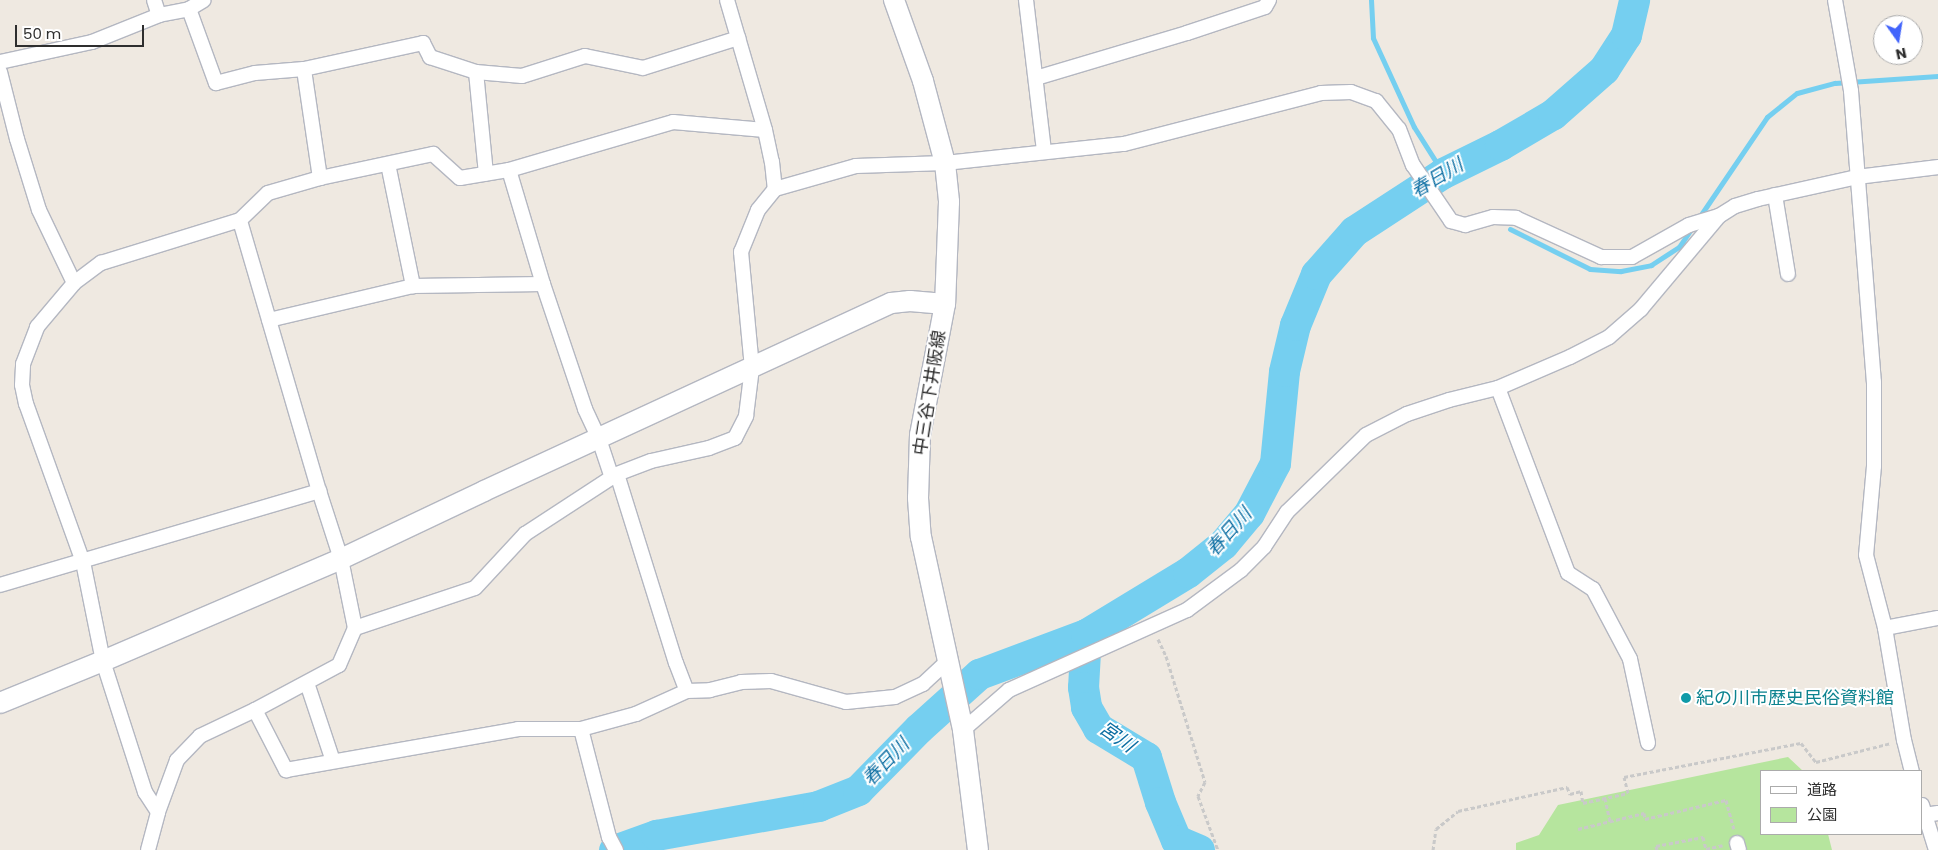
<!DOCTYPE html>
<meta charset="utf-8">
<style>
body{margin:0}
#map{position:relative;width:1938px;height:850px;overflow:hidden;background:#efe9e1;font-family:Poppins,"Noto Sans JP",sans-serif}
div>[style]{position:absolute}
.green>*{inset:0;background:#b6e59e}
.stream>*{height:5px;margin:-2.5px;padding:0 2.5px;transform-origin:2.5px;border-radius:2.5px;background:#75cff0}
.river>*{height:31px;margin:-15.5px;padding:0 15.5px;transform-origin:15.5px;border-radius:15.5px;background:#75cff0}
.path>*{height:3px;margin-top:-1.5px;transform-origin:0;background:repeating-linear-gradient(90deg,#c9c9c9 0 4px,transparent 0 6.5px)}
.roads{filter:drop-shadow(1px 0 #b4b7c1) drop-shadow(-1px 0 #b4b7c1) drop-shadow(0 1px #b4b7c1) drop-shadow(0 -1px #b4b7c1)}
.street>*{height:14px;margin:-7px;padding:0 7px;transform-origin:7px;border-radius:7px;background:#fff}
.secondary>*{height:20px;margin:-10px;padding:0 10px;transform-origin:10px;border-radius:10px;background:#fff}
.dots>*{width:14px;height:14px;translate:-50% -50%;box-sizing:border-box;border:2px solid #fff;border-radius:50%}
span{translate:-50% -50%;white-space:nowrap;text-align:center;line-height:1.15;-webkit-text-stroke:4px #fff;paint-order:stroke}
.street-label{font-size:18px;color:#2e2e2e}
.culture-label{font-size:18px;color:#0d838f}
.left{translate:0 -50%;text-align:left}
.water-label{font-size:19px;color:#0d6fa3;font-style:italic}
.legend{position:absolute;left:1760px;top:770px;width:162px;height:65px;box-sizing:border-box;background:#fff;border:1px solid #ababab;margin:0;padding:6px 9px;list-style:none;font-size:15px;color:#2e2e2e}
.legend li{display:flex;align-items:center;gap:10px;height:25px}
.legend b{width:25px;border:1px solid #ababab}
.north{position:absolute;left:1873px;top:15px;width:50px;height:50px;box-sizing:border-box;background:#fff;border:1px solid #ababab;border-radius:50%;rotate:167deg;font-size:14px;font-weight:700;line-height:20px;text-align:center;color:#2e2e2e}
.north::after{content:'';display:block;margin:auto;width:18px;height:22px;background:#4264fb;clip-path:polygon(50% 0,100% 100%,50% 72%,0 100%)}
.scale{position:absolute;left:15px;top:25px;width:129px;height:22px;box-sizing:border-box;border:2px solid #2e2e2e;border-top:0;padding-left:6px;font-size:15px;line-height:18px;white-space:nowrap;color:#2e2e2e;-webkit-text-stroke:4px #fff;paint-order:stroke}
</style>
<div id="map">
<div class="green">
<div style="clip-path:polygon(1788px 757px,1803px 771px,1762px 771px,1762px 834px,1828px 834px,1832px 850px,1516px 850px,1516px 843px,1539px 835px,1558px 805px)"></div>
</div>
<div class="stream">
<div style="left:1371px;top:0;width:38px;rotate:87deg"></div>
<div style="left:1373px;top:38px;width:98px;rotate:65.3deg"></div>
<div style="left:1414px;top:127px;width:54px;rotate:57.8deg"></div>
<div style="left:1698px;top:219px;width:123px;rotate:-55.9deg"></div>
<div style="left:1767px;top:117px;width:38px;rotate:-39deg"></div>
<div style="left:1797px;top:93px;width:39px;rotate:-15deg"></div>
<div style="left:1835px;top:83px;width:103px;rotate:-3.9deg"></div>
<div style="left:1510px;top:229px;width:89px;rotate:26.6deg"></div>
<div style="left:1590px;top:269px;width:31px;rotate:4deg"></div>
<div style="left:1621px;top:271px;width:31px;rotate:-11deg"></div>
<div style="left:1651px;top:265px;width:33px;rotate:-33deg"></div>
<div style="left:1679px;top:247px;width:23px;rotate:-56deg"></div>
</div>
<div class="river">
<div style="left:1086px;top:634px;width:53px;rotate:93.2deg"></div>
<div style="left:1083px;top:687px;width:20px;rotate:81deg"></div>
<div style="left:1086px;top:707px;width:24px;rotate:60deg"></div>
<div style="left:1098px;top:728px;width:56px;rotate:31.1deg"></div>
<div style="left:1146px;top:757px;width:47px;rotate:72.7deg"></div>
<div style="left:1160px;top:802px;width:41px;rotate:67.2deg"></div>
<div style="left:1176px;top:840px;width:25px;rotate:23deg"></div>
<div style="left:614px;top:850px;width:45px;rotate:-19.7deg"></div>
<div style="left:656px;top:835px;width:165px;rotate:-10.1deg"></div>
<div style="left:818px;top:806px;width:43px;rotate:-21.8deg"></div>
<div style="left:858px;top:790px;width:87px;rotate:-45.5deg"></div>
<div style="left:919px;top:728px;width:81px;rotate:-42deg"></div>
<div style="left:979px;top:674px;width:114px;rotate:-20.5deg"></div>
<div style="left:1086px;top:634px;width:119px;rotate:-31.3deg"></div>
<div style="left:1188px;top:572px;width:45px;rotate:-38.7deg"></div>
<div style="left:1223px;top:544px;width:40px;rotate:-50deg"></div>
<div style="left:1249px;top:513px;width:56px;rotate:-62.5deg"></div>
<div style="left:1275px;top:463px;width:92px;rotate:-84.4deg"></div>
<div style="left:1284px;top:371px;width:47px;rotate:-76.6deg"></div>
<div style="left:1295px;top:325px;width:55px;rotate:-67.6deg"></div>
<div style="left:1316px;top:274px;width:57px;rotate:-48.5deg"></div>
<div style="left:1354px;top:231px;width:106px;rotate:-33.1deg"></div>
<div style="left:1443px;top:173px;width:64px;rotate:-26.2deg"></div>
<div style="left:1500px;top:145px;width:61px;rotate:-30.3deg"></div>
<div style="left:1553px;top:114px;width:68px;rotate:-41.4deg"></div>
<div style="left:1604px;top:69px;width:40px;rotate:-57.1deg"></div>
<div style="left:1626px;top:35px;width:36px;rotate:-77deg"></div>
</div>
<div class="path">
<div style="left:1158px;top:639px;width:19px;rotate:65deg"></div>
<div style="left:1166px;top:656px;width:132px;rotate:72.8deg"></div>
<div style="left:1205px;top:782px;width:16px;rotate:117deg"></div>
<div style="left:1198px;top:796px;width:58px;rotate:69.7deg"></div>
<div style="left:1605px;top:798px;width:24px;rotate:78deg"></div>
<div style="left:1578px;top:829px;width:68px;rotate:-13.6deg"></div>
<div style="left:1644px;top:813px;width:6px;rotate:81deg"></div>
<div style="left:1645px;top:819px;width:83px;rotate:-13.2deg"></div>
<div style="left:1726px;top:800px;width:30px;rotate:75deg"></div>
<div style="left:1433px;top:850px;width:21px;rotate:-82deg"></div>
<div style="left:1436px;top:829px;width:28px;rotate:-39deg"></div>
<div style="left:1458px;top:811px;width:112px;rotate:-12.4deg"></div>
<div style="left:1567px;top:787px;width:8px;rotate:67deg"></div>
<div style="left:1570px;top:794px;width:11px;rotate:-15deg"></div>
<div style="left:1581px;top:791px;width:12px;rotate:81deg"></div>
<div style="left:1583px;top:803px;width:46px;rotate:-12.5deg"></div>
<div style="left:1628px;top:793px;width:16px;rotate:-104deg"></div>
<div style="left:1624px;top:777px;width:180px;rotate:-10.9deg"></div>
<div style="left:1801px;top:743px;width:24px;rotate:52deg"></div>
<div style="left:1816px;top:762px;width:77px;rotate:-14.2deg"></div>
<div style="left:1657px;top:850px;width:4px;rotate:-104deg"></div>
<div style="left:1656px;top:846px;width:48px;rotate:-10.8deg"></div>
<div style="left:1703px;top:837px;width:12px;rotate:76deg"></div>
<div style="left:1706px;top:849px;width:17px;rotate:-13deg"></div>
</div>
<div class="roads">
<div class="street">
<div style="left:154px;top:0;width:16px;rotate:72deg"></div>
<div style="left:727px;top:0;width:135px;rotate:73.7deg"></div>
<div style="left:765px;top:130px;width:33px;rotate:78deg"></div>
<div style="left:772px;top:162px;width:27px;rotate:84deg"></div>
<div style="left:1026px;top:0;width:153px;rotate:83.2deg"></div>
<div style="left:1835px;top:0;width:92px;rotate:80deg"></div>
<div style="left:1851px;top:91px;width:292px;rotate:85.5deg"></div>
<div style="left:1874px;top:382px;width:84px;rotate:90deg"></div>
<div style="left:1874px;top:466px;width:89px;rotate:95.1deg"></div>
<div style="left:1866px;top:555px;width:75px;rotate:75.4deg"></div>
<div style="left:1885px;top:628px;width:114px;rotate:80.4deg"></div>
<div style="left:1904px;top:740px;width:32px;rotate:76deg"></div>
<div style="left:189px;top:9px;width:79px;rotate:70deg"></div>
<div style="left:216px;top:83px;width:40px;rotate:-14.4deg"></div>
<div style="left:255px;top:73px;width:49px;rotate:-4.7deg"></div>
<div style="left:304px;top:69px;width:122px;rotate:-12.3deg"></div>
<div style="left:423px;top:43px;width:16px;rotate:63deg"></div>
<div style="left:430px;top:57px;width:48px;rotate:18.1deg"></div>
<div style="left:476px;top:72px;width:46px;rotate:5deg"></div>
<div style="left:522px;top:76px;width:66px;rotate:-17.6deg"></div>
<div style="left:585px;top:56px;width:59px;rotate:11.7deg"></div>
<div style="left:643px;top:68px;width:100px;rotate:-17.5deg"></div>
<div style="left:0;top:62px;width:94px;rotate:-12.3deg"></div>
<div style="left:92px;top:42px;width:72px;rotate:-21.9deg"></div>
<div style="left:159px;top:15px;width:31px;rotate:-11deg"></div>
<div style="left:189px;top:9px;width:17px;rotate:-31deg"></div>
<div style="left:0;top:72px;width:69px;rotate:75.8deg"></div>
<div style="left:17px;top:139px;width:74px;rotate:72.8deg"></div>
<div style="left:39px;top:210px;width:81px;rotate:64.4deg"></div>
<div style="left:476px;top:72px;width:102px;rotate:84.4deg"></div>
<div style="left:1036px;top:78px;width:158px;rotate:-16.6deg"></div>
<div style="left:1187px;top:33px;width:82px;rotate:-18.4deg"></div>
<div style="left:1265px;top:7px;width:8px;rotate:-60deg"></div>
<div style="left:388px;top:164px;width:125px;rotate:78.4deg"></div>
<div style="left:509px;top:170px;width:119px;rotate:73.4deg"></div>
<div style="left:320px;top:178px;width:116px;rotate:-12deg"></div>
<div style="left:433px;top:154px;width:36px;rotate:42deg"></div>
<div style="left:460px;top:178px;width:50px;rotate:-9.3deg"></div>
<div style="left:509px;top:170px;width:171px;rotate:-16.3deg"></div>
<div style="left:673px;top:122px;width:92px;rotate:5deg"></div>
<div style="left:1775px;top:195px;width:80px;rotate:80.7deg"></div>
<div style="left:269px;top:320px;width:148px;rotate:-13.3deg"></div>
<div style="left:413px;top:286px;width:130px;rotate:-0.9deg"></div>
<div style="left:543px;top:284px;width:132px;rotate:71.4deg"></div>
<div style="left:585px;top:409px;width:33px;rotate:65deg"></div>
<div style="left:599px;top:439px;width:41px;rotate:71.6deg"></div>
<div style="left:1498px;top:388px;width:198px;rotate:69.3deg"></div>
<div style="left:1568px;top:573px;width:30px;rotate:33deg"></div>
<div style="left:1593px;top:589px;width:79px;rotate:62.1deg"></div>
<div style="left:1630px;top:659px;width:86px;rotate:77.9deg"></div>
<div style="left:617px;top:474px;width:198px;rotate:72.7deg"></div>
<div style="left:676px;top:663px;width:30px;rotate:69deg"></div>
<div style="left:0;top:585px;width:333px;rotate:-16.4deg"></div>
<div style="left:355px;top:628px;width:126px;rotate:-18.4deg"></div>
<div style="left:475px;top:588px;width:74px;rotate:-47.2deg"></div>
<div style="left:525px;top:534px;width:110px;rotate:-33.1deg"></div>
<div style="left:617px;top:474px;width:36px;rotate:-21deg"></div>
<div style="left:651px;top:461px;width:59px;rotate:-12.6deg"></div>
<div style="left:709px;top:448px;width:28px;rotate:-21deg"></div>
<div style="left:735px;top:438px;width:25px;rotate:-63deg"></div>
<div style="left:746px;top:416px;width:48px;rotate:-82.9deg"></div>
<div style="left:752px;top:368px;width:117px;rotate:-95.4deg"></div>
<div style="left:741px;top:252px;width:45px;rotate:-68deg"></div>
<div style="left:758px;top:210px;width:27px;rotate:-51deg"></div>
<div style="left:775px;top:189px;width:84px;rotate:-15.9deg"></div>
<div style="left:856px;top:166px;width:89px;rotate:-1.9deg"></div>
<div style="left:945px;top:163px;width:180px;rotate:-6.1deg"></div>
<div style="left:1124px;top:144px;width:203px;rotate:-14.5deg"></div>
<div style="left:1321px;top:93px;width:30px;rotate:-2deg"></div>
<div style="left:1351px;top:92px;width:27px;rotate:20deg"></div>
<div style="left:1376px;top:101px;width:36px;rotate:51deg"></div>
<div style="left:1399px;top:129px;width:39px;rotate:69deg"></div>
<div style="left:1413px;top:165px;width:68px;rotate:55.8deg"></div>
<div style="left:1451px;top:221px;width:15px;rotate:16deg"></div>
<div style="left:1465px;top:225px;width:29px;rotate:-16deg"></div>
<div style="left:1493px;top:217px;width:23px;rotate:2deg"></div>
<div style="left:1516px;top:218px;width:94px;rotate:24.6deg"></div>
<div style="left:1601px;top:257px;width:31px"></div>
<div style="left:1632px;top:257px;width:65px;rotate:-29.3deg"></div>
<div style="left:1689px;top:225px;width:31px;rotate:-17deg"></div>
<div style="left:1719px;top:216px;width:19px;rotate:-32deg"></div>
<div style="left:1735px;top:206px;width:24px;rotate:-17deg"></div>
<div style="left:1758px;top:199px;width:101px;rotate:-12.5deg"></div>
<div style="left:1857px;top:177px;width:82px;rotate:-7deg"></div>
<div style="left:1885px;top:628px;width:54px;rotate:-10.7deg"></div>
<div style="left:307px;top:683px;width:82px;rotate:71.6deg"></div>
<div style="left:255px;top:710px;width:68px;rotate:62.7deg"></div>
<div style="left:286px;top:770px;width:236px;rotate:-10deg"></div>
<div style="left:518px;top:729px;width:63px"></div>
<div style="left:581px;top:729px;width:57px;rotate:-15.3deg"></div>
<div style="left:636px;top:714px;width:56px;rotate:-24.3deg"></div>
<div style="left:687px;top:691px;width:23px;rotate:-2deg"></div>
<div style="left:710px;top:690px;width:32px;rotate:-14deg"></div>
<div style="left:741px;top:682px;width:30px;rotate:-2deg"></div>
<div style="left:771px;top:681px;width:78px;rotate:15.6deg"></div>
<div style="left:846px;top:702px;width:49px;rotate:-5.8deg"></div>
<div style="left:895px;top:697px;width:31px;rotate:-25deg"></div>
<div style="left:923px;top:684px;width:34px;rotate:-43deg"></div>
<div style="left:581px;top:729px;width:112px;rotate:75.5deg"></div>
<div style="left:609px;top:837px;width:15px;rotate:62deg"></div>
<div style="left:963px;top:730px;width:61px;rotate:-41deg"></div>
<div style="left:1009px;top:690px;width:195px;rotate:-24.2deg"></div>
<div style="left:1187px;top:610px;width:67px;rotate:-36.5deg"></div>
<div style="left:1241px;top:570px;width:33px;rotate:-45deg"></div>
<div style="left:1264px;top:547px;width:42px;rotate:-56.7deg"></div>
<div style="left:1287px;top:512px;width:110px;rotate:-44.3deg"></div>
<div style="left:1366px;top:435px;width:46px;rotate:-27.1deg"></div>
<div style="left:1407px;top:414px;width:44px;rotate:-18.4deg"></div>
<div style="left:1449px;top:400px;width:50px;rotate:-13.8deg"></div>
<div style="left:1498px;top:388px;width:78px;rotate:-23.3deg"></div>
<div style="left:1570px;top:357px;width:44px;rotate:-27.1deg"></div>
<div style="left:1609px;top:337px;width:43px;rotate:-41.2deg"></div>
<div style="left:1641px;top:309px;width:121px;rotate:-50deg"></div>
<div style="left:1922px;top:805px;width:47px;rotate:72.7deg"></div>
<div style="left:158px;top:812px;width:24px;rotate:-123deg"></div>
<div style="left:145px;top:792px;width:138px;rotate:-107.8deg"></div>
<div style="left:103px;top:661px;width:101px;rotate:-101.4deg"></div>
<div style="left:83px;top:562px;width:168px;rotate:-109.8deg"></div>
<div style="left:26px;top:404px;width:19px;rotate:-102deg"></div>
<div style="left:22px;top:385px;width:21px;rotate:-87deg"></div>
<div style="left:23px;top:364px;width:40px;rotate:-69deg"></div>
<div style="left:37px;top:327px;width:57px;rotate:-49.9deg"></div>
<div style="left:74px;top:283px;width:34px;rotate:-37deg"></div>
<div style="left:101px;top:263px;width:145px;rotate:-17.2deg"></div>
<div style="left:240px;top:220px;width:39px;rotate:-44deg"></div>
<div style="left:268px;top:193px;width:54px;rotate:-16.1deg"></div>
<div style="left:320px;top:178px;width:110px;rotate:-98.4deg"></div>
<div style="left:1925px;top:815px;width:13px;rotate:-9deg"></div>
<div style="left:1737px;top:843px;width:7px;rotate:74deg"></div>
<div style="left:148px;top:850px;width:39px;rotate:-75deg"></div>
<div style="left:158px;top:812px;width:55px;rotate:-69.9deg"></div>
<div style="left:177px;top:760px;width:33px;rotate:-46deg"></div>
<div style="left:200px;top:736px;width:61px;rotate:-25.3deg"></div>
<div style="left:255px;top:710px;width:95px;rotate:-28.2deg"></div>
<div style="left:339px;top:665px;width:40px;rotate:-66.6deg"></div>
<div style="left:355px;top:628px;width:70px;rotate:-101.5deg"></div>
<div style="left:341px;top:559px;width:71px;rotate:-107.9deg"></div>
<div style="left:319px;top:491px;width:282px;rotate:-106.3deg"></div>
</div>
<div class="secondary">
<div style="left:894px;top:0;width:86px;rotate:70.3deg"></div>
<div style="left:923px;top:81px;width:85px;rotate:75deg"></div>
<div style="left:945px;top:163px;width:39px;rotate:84deg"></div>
<div style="left:949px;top:202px;width:102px;rotate:92.2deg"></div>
<div style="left:945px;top:304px;width:133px;rotate:100.8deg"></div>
<div style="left:920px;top:435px;width:63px;rotate:91.8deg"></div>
<div style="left:918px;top:498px;width:39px;rotate:86deg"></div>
<div style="left:921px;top:537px;width:198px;rotate:77.7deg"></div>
<div style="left:963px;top:730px;width:121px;rotate:82.9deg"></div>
<div style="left:0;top:703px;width:111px;rotate:-22.2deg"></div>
<div style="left:103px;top:661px;width:259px;rotate:-23.2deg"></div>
<div style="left:341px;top:559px;width:158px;rotate:-25.4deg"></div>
<div style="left:484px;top:491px;width:448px;rotate:-24.8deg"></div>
<div style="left:891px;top:303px;width:19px;rotate:-6deg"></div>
<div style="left:910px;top:301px;width:35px;rotate:5deg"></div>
</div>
</div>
<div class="dots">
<div style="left:1686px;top:698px;background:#0f9aa8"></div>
</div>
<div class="street-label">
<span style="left:930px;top:393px;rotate:-81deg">中三谷下井阪線</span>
</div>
<div class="culture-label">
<span class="left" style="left:1696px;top:698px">紀の川市歴史民俗資料館</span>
</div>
<div class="water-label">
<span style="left:1437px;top:178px;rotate:-31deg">春日川</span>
<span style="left:1229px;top:532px;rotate:-48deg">春日川</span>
<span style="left:1117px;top:737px;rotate:35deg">宮川</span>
<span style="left:886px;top:762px;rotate:-46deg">春日川</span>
</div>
<ul class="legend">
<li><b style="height:6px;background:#fff"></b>道路</li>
<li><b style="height:14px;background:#b6e59e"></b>公園</li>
</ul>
<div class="north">N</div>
<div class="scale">50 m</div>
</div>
